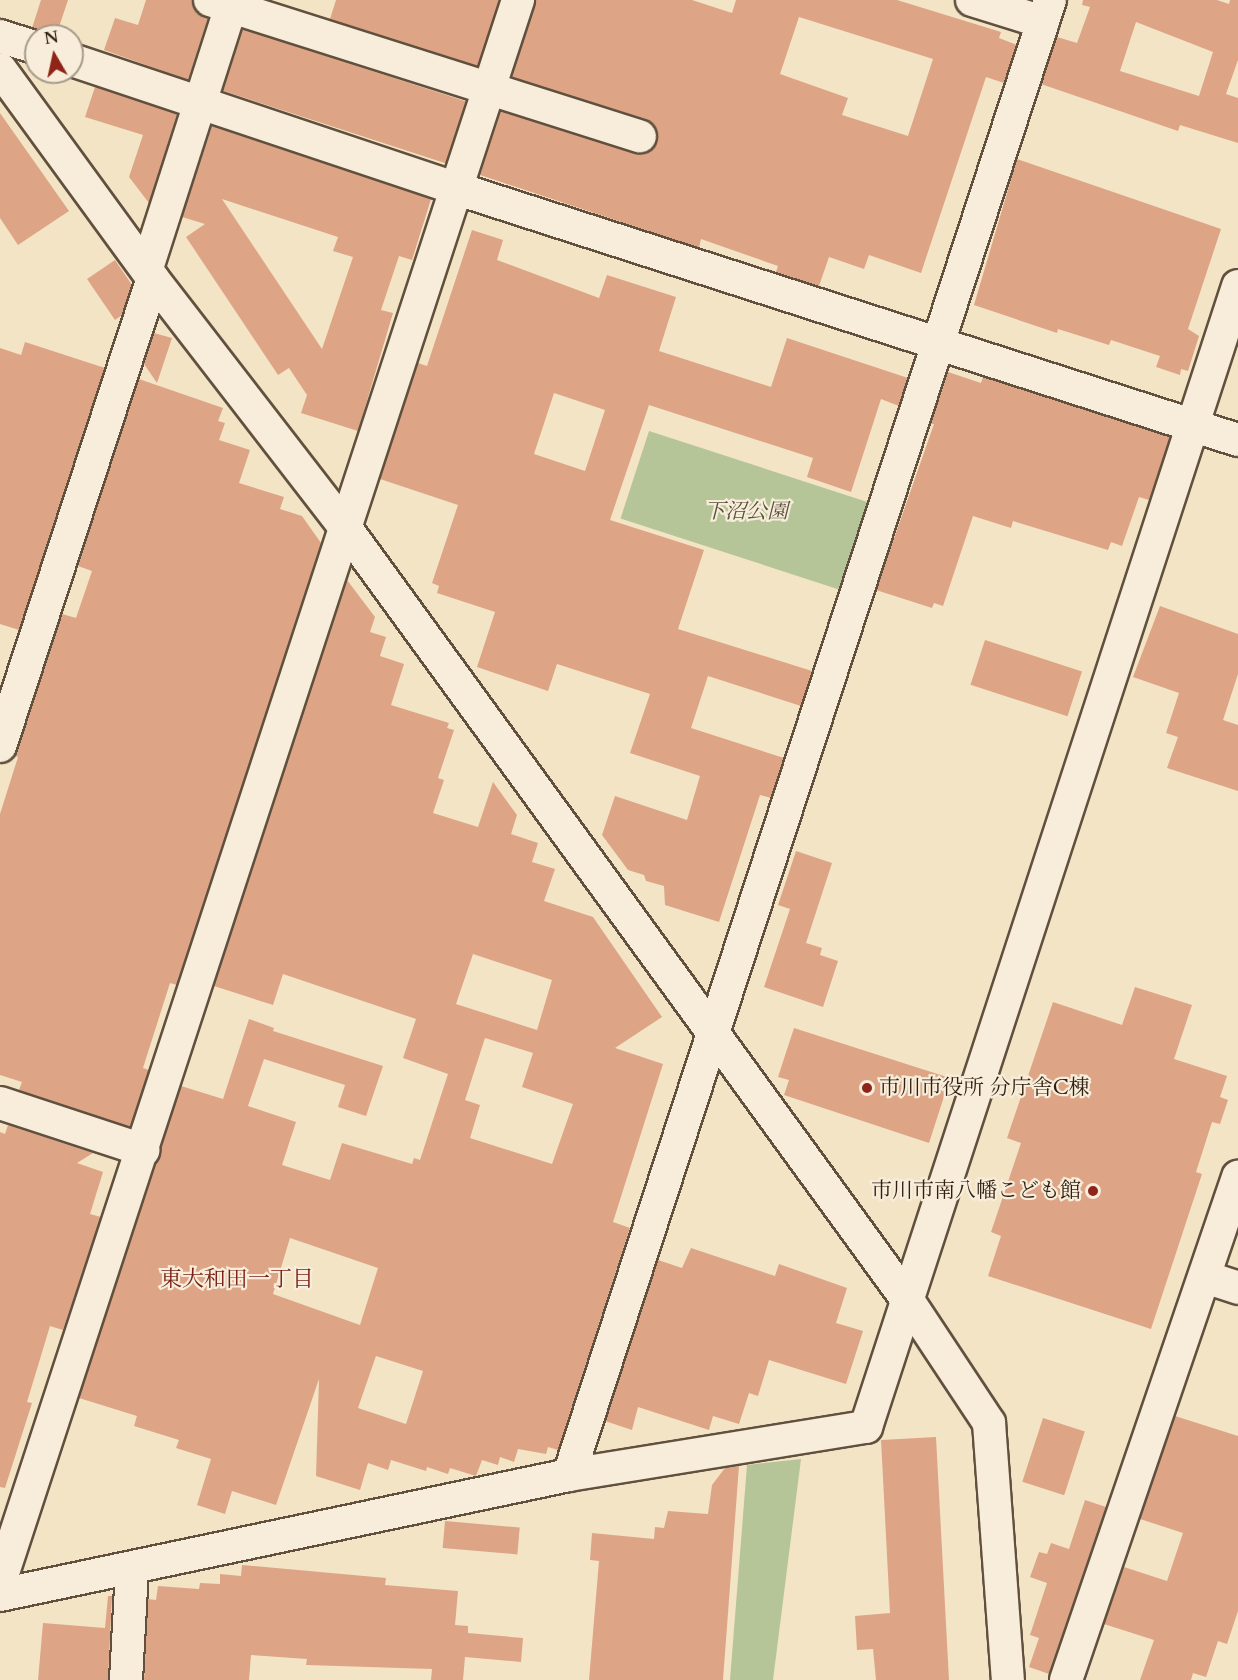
<!DOCTYPE html>
<meta charset="utf-8">
<style>
body{margin:0}
#map{position:relative;width:1238px;height:1680px;overflow:hidden;background:#f3e4c6;font-family:Cardo,"Noto Serif JP",serif}
div>[style]{position:absolute}
.green>*{inset:0;background:#b6c598;transform-origin:0 0}
.building>*{inset:0;background:#dda586;transform-origin:0 0}
.roads{filter:drop-shadow(2px 0 #61503e) drop-shadow(-2px 0 #61503e) drop-shadow(0 2px #61503e) drop-shadow(0 -2px #61503e)}
.minor>*{height:32px;margin:-16px;padding:0 16px;transform-origin:16px;border-radius:16px;background:#f7edda}
.dots>*{width:16px;height:16px;translate:-50% -50%;box-sizing:border-box;border:3px solid #f7edda;border-radius:50%}
span{translate:-50% -50%;white-space:nowrap;text-align:center;line-height:1.15;-webkit-text-stroke:4.5px #f7edda;paint-order:stroke}
.park-label{font-size:21px;color:#585139;font-style:italic}
.poi-label{font-size:21px;color:#301f10}
.left{translate:0 -50%;text-align:left}
.right{translate:-100% -50%;text-align:right}
.neighbourhood-label{font-size:22px;color:#7a1f14}
.north{position:absolute;left:24px;top:24px;width:60px;height:60px;box-sizing:border-box;background:#f7edda;border:2px solid #a79b89;border-radius:50%;rotate:351deg;font-size:16px;font-weight:700;line-height:24px;text-align:center;color:#301f10}
.north::after{content:'';display:block;margin:auto;width:21px;height:27px;background:#8f2418;clip-path:polygon(50% 0,100% 100%,50% 72%,0 100%)}
</style>
<div id="map">
<div class="green">
<div style="left:649px;top:431px;width:236px;height:92px;rotate:18deg"></div>
<div style="clip-path:polygon(801px 1459px,773px 1680px,730px 1680px,747px 1465px)"></div>
</div>
<div class="building">
<div style="clip-path:polygon(41px 0,68px 0,56px 36px,32px 28px)"></div>
<div style="clip-path:polygon(146px 0,193px 0,196px 12px,208px 18px,188px 80px,104px 50px,115px 18px,138px 25px)"></div>
<div style="clip-path:polygon(336px 0,499px 0,478px 66px,330px 19px)"></div>
<div style="clip-path:polygon(evenodd,535px 0,692px 0,732px 13px,736px 0,897px 0,1001px 32px,999px 38px,1017px 45px,1004px 83px,986px 77px,921px 273px,869px 255px,864px 269px,829px 257px,819px 286px,776px 272px,778px 266px,701px 239px,699px 248px,480px 175px,501px 111px,635px 153px,652px 150px,657px 141px,654px 124px,645px 119px,512px 77px,535px 0,799px 17px,933px 59px,908px 136px,842px 115px,848px 98px,780px 74px,799px 17px)"></div>
<div style="clip-path:polygon(evenodd,1083px 0,1217px 0,1229px 4px,1230px 0,1238px 0,1238px 60px,1226px 94px,1238px 98px,1238px 143px,1180px 125px,1178px 131px,1041px 84px,1057px 37px,1077px 43px,1090px 7px,1082px 5px,1083px 0,1136px 22px,1213px 52px,1199px 96px,1120px 71px,1136px 22px)"></div>
<div style="left:243px;top:29px;width:234px;height:65px;rotate:18deg"></div>
<div style="clip-path:polygon(95px 87px,177px 114px,149px 203px,129px 177px,143px 135px,85px 117px)"></div>
<div style="clip-path:polygon(0 113px,69px 211px,18px 245px,0 218px)"></div>
<div style="clip-path:polygon(evenodd,212px 126px,431px 199px,412px 260px,399px 256px,381px 310px,393px 313px,358px 431px,301px 413px,307px 395px,289px 368px,278px 375px,186px 237px,205px 224px,182px 217px,212px 126px,222px 199px,338px 237px,333px 251px,353px 257px,322px 349px,222px 199px)"></div>
<div style="clip-path:polygon(1017px 159px,1221px 229px,1188px 329px,1199px 336px,1188px 371px,1181px 369px,1180px 375px,1156px 367px,1160px 356px,1111px 340px,1109px 345px,1058px 329px,1057px 333px,974px 305px)"></div>
<div style="clip-path:polygon(evenodd,472px 230px,503px 240px,497px 260px,599px 298px,607px 275px,676px 297px,659px 351px,771px 387px,787px 338px,908px 378px,899px 406px,881px 399px,851px 492px,807px 477px,813px 458px,649px 405px,610px 520px,704px 550px,678px 629px,812px 671px,801px 706px,708px 676px,691px 728px,784px 758px,771px 798px,760px 795px,719px 922px,665px 905px,664px 886px,646px 881px,644px 875px,628px 870px,602px 835px,615px 796px,687px 820px,700px 776px,630px 753px,650px 694px,557px 664px,548px 691px,477px 667px,495px 612px,437px 593px,439px 586px,432px 583px,458px 505px,380px 479px,418px 363px,427px 366px,472px 230px,554px 393px,605px 410px,585px 471px,534px 454px,554px 393px)"></div>
<div style="clip-path:polygon(115px 260px,132px 285px,122px 315px,115px 320px,87px 279px)"></div>
<div style="clip-path:polygon(154px 333px,172px 338px,157px 383px,144px 364px)"></div>
<div style="clip-path:polygon(25px 342px,105px 368px,19px 630px,0 624px,0 348px,21px 355px)"></div>
<div style="clip-path:polygon(948px 372px,981px 383px,983px 377px,1170px 437px,1149px 500px,1139px 497px,1122px 546px,1111px 542px,1108px 550px,1013px 521px,1011px 528px,973px 516px,943px 606px,934px 603px,932px 608px,876px 590px,934px 424px,931px 424px)"></div>
<div style="clip-path:polygon(139px 379px,223px 408px,218px 421px,225px 423px,219px 440px,250px 450px,239px 483px,284px 497px,280px 509px,302px 516px,321px 543px,177px 985px,170px 983px,143px 1068px,149px 1070px,130px 1127px,19px 1090px,22px 1082px,0 1075px,0 814px,18px 757px,14px 756px,62px 614px,76px 618px,92px 571px,78px 566px)"></div>
<div style="clip-path:polygon(evenodd,347px 580px,375px 617px,370px 632px,386px 637px,380px 656px,404px 664px,391px 705px,449px 723px,447px 728px,454px 730px,438px 778px,444px 780px,433px 813px,478px 827px,493px 782px,517px 815px,511px 834px,538px 843px,532px 862px,555px 869px,544px 901px,593px 917px,662px 1017px,615px 1048px,663px 1064px,613px 1222px,630px 1228px,558px 1450px,548px 1447px,546px 1454px,518px 1449px,514px 1462px,500px 1457px,498px 1465px,482px 1460px,476px 1476px,450px 1468px,448px 1474px,427px 1467px,426px 1471px,391px 1460px,388px 1470px,368px 1463px,360px 1490px,316px 1476px,319px 1379px,276px 1505px,232px 1491px,225px 1514px,197px 1505px,211px 1459px,176px 1448px,179px 1440px,134px 1426px,137px 1416px,79px 1398px,181px 1086px,223px 1099px,249px 1019px,274px 1028px,273px 1031px,383px 1066px,366px 1116px,338px 1107px,345px 1085px,264px 1059px,248px 1106px,296px 1122px,282px 1165px,330px 1180px,342px 1143px,412px 1164px,414px 1158px,420px 1160px,448px 1074px,403px 1058px,416px 1019px,283px 974px,273px 1005px,214px 986px,347px 580px,473px 954px,552px 980px,537px 1030px,456px 1004px,473px 954px,347px 580px,485px 1038px,533px 1053px,522px 1087px,573px 1104px,552px 1164px,470px 1138px,480px 1105px,465px 1100px,485px 1038px,347px 580px,290px 1238px,378px 1268px,360px 1325px,273px 1294px,290px 1238px,347px 580px,376px 1356px,423px 1371px,406px 1424px,358px 1408px,376px 1356px)"></div>
<div style="clip-path:polygon(1160px 606px,1238px 634px,1238px 674px,1223px 720px,1238px 725px,1238px 791px,1167px 768px,1178px 737px,1166px 733px,1179px 693px,1133px 677px)"></div>
<div style="left:985px;top:640px;width:102px;height:47px;rotate:18deg"></div>
<div style="clip-path:polygon(796px 851px,832px 863px,806px 943px,822px 948px,820px 955px,838px 961px,823px 1007px,764px 987px,790px 909px,778px 905px)"></div>
<div style="clip-path:polygon(1135px 987px,1192px 1005px,1174px 1059px,1227px 1076px,1220px 1097px,1228px 1100px,1220px 1124px,1212px 1122px,1196px 1172px,1202px 1174px,1151px 1329px,988px 1276px,1001px 1236px,991px 1232px,1021px 1143px,1007px 1138px,1053px 1002px,1122px 1025px)"></div>
<div style="clip-path:polygon(794px 1028px,950px 1078px,929px 1143px,784px 1095px,789px 1080px,778px 1077px)"></div>
<div style="clip-path:polygon(8px 1125px,93px 1153px,77px 1163px,103px 1172px,90px 1214px,101px 1217px,63px 1330px,50px 1326px,27px 1402px,32px 1403px,5px 1488px,0 1487px,0 1132px,5px 1134px)"></div>
<div style="clip-path:polygon(691px 1248px,775px 1276px,779px 1264px,847px 1288px,836px 1323px,863px 1331px,846px 1384px,769px 1360px,758px 1396px,749px 1393px,739px 1424px,713px 1416px,709px 1430px,638px 1407px,632px 1430px,605px 1421px,658px 1260px,682px 1268px)"></div>
<div style="clip-path:polygon(1175px 1416px,1238px 1436px,1238px 1611px,1227px 1644px,1218px 1641px,1206px 1677px,1193px 1673px,1191px 1680px,1140px 1680px,1154px 1640px,1104px 1624px,1124px 1567px,1167px 1581px,1183px 1533px,1140px 1519px)"></div>
<div style="left:1043px;top:1418px;width:44px;height:67px;rotate:18deg"></div>
<div style="clip-path:polygon(936px 1437px,949px 1680px,876px 1680px,873px 1649px,857px 1650px,855px 1616px,890px 1613px,881px 1440px)"></div>
<div style="clip-path:polygon(739px 1466px,723px 1680px,589px 1680px,599px 1561px,590px 1560px,592px 1533px,654px 1539px,655px 1527px,664px 1528px,668px 1511px,708px 1514px,712px 1485px,725px 1468px)"></div>
<div style="clip-path:polygon(1085px 1500px,1106px 1507px,1049px 1674px,1029px 1667px,1039px 1638px,1030px 1635px,1047px 1583px,1030px 1577px,1039px 1552px,1047px 1554px,1051px 1543px,1069px 1549px)"></div>
<div style="left:445px;top:1521px;width:75px;height:27px;rotate:5deg"></div>
<div style="clip-path:polygon(242px 1565px,386px 1578px,385px 1585px,458px 1591px,455px 1625px,468px 1626px,468px 1633px,523px 1638px,521px 1662px,465px 1657px,463px 1680px,431px 1680px,432px 1669px,306px 1665px,307px 1659px,251px 1655px,249px 1680px,144px 1680px,148px 1599px,156px 1600px,158px 1586px,199px 1589px,200px 1583px,220px 1584px,220px 1574px,241px 1576px)"></div>
<div style="clip-path:polygon(108px 1596px,112px 1596px,108px 1680px,38px 1680px,43px 1623px,105px 1628px)"></div>
</div>
<div class="roads">
<div class="minor">
<div style="left:210px;top:0;width:451px;rotate:17.6deg"></div>
<div style="left:972px;top:0;width:74px;rotate:17.2deg"></div>
<div style="left:0;top:36px;width:38px;rotate:18deg"></div>
<div style="left:72px;top:60px;width:407px;rotate:18.5deg"></div>
<div style="left:458px;top:189px;width:819px;rotate:17.84deg"></div>
<div style="left:0;top:69px;width:260px;rotate:53.9deg"></div>
<div style="left:153px;top:279px;width:317px;rotate:52.3deg"></div>
<div style="left:347px;top:530px;width:955px;rotate:53.95deg"></div>
<div style="left:909px;top:1302px;width:145px;rotate:56.5deg"></div>
<div style="left:989px;top:1423px;width:258px;rotate:85.8deg"></div>
<div style="left:147px;top:268px;width:281px;rotate:-72.2deg"></div>
<div style="left:0;top:746px;width:491px;rotate:-71.9deg"></div>
<div style="left:0;top:1103px;width:151px;rotate:18.2deg"></div>
<div style="left:1205px;top:1277px;width:35px;rotate:18deg"></div>
<div style="left:569px;top:1475px;width:1551px;rotate:-71.94deg"></div>
<div style="left:0;top:1582px;width:1665px;rotate:-71.87deg"></div>
<div style="left:0;top:1595px;width:582px;rotate:-11.91deg"></div>
<div style="left:569px;top:1475px;width:301px;rotate:-9.2deg"></div>
<div style="left:866px;top:1427px;width:1200px;rotate:-71.94deg"></div>
<div style="left:126px;top:1680px;width:112px;rotate:-86.9deg"></div>
<div style="left:1066px;top:1680px;width:532px;rotate:-71.12deg"></div>
</div>
</div>
<div class="dots">
<div style="left:867px;top:1088px;background:#8f2418"></div>
<div style="left:1093px;top:1191px;background:#8f2418"></div>
</div>
<div class="park-label">
<span style="left:746px;top:512px">下沼公園</span>
</div>
<div class="poi-label">
<span class="left" style="left:879px;top:1088px">市川市役所 分庁舎C棟</span>
<span class="right" style="left:1081px;top:1191px">市川市南八幡こども館</span>
</div>
<div class="neighbourhood-label">
<span style="left:237px;top:1280px">東大和田一丁目</span>
</div>
<div class="north">N</div>
</div>
